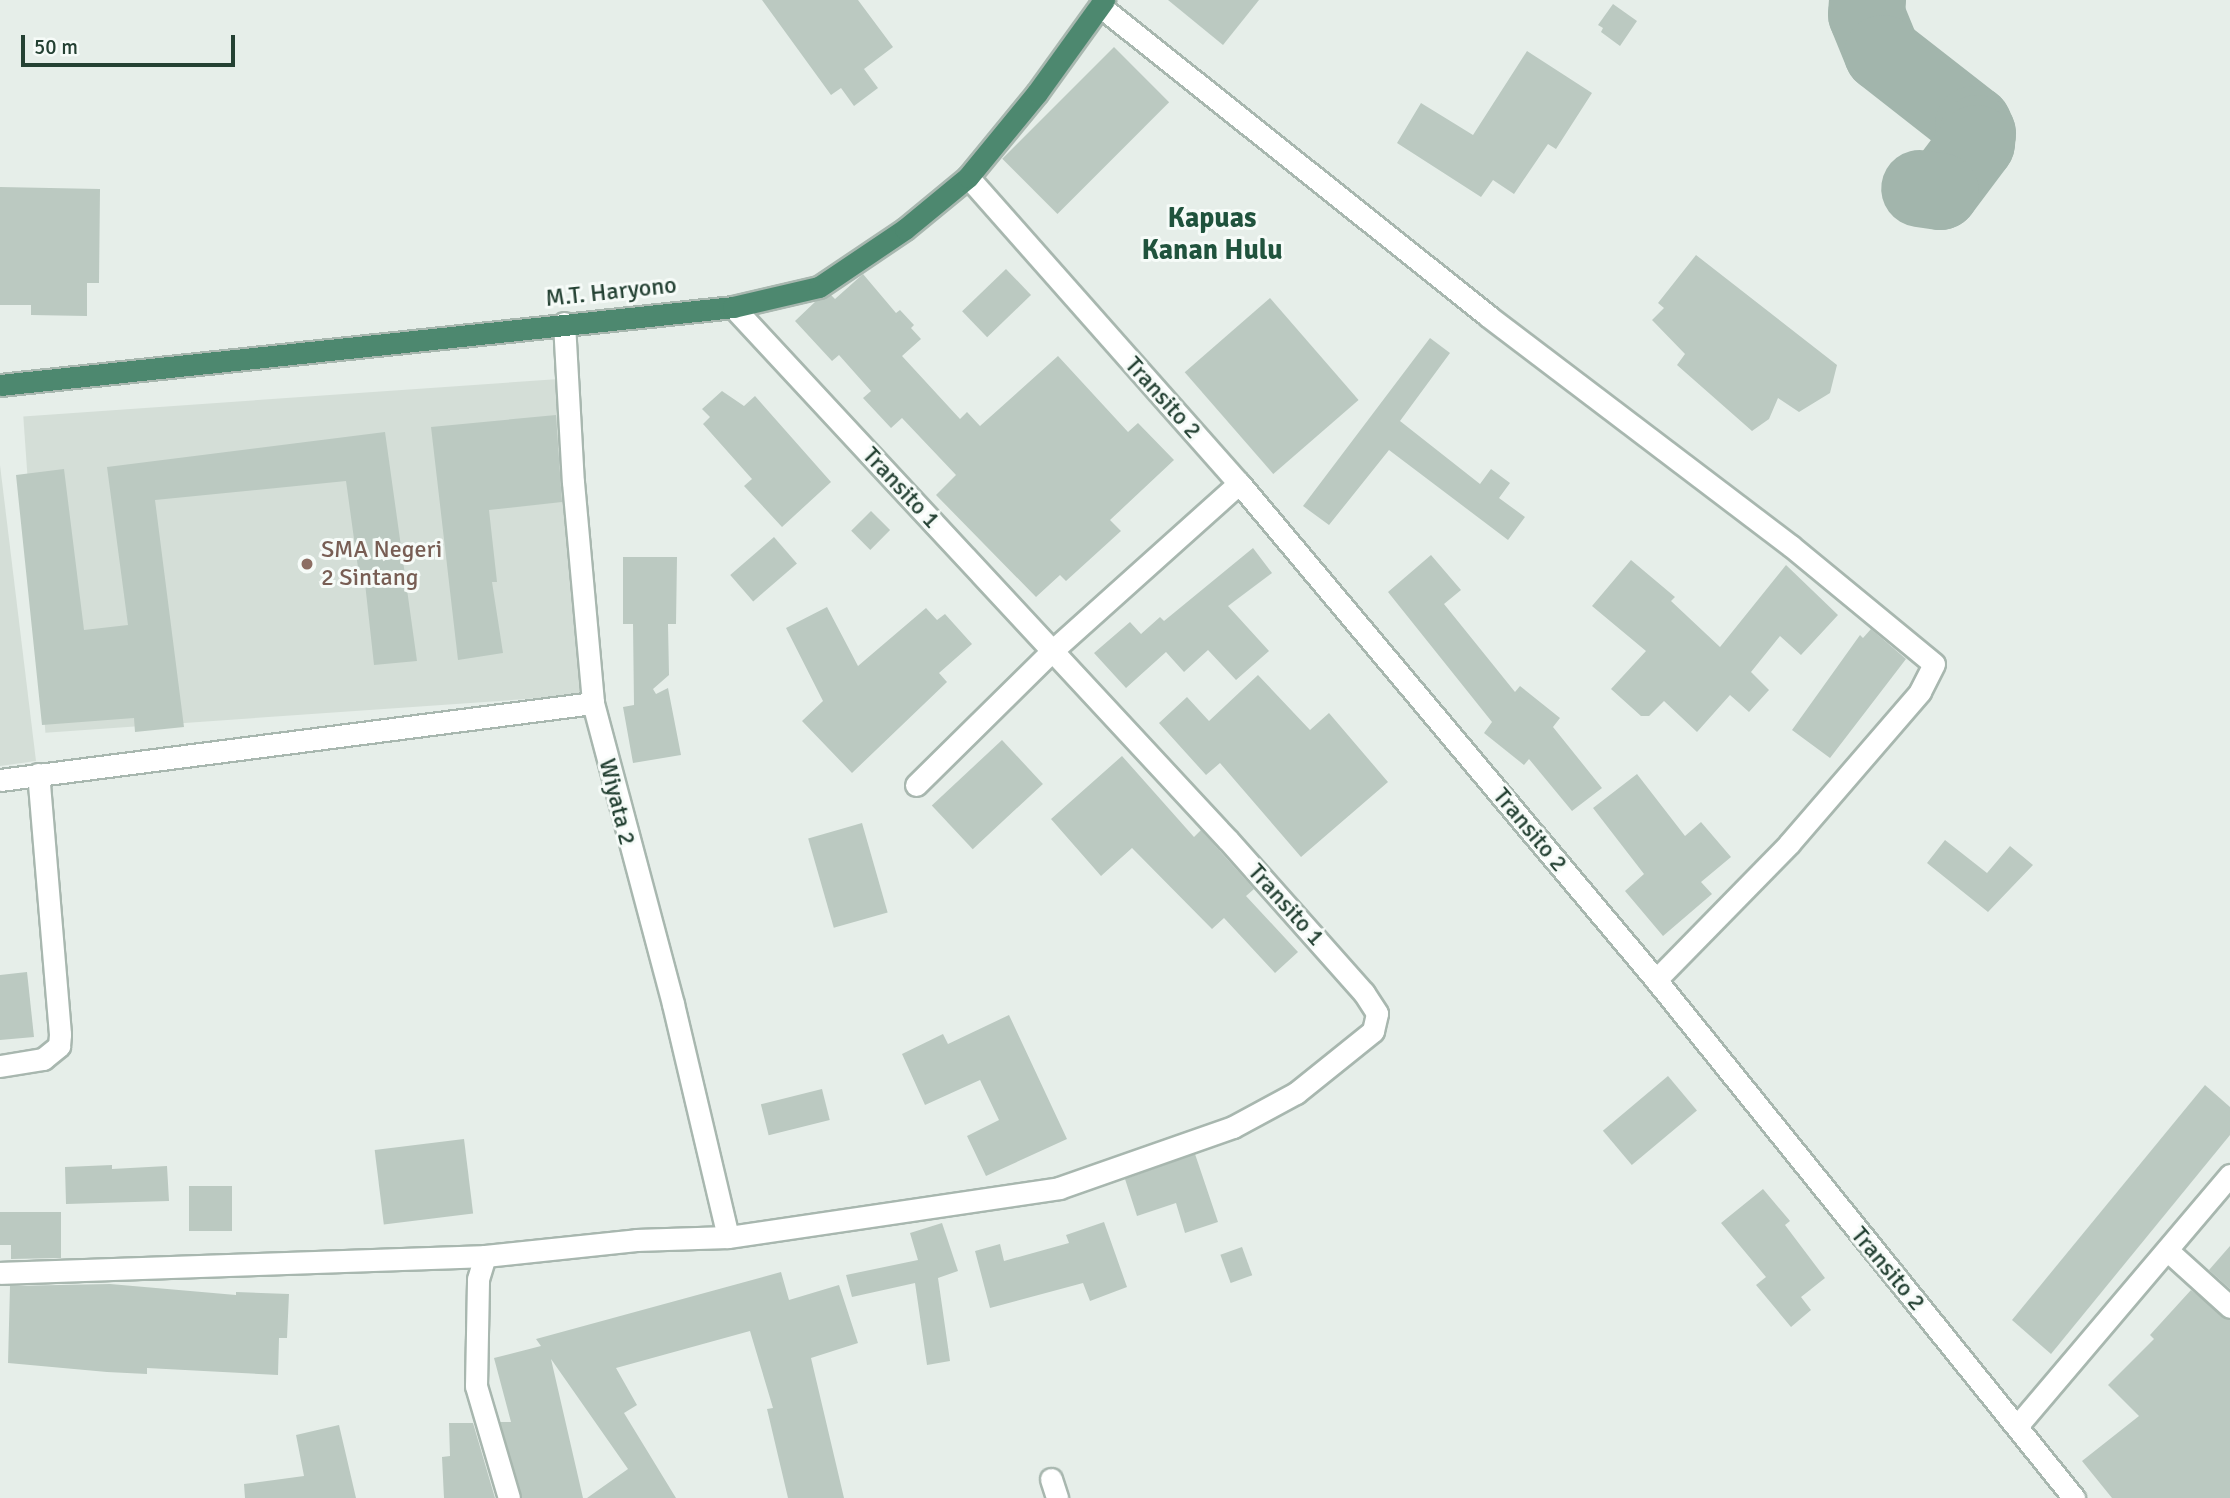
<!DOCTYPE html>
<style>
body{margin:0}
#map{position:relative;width:2230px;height:1498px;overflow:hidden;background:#e6eee9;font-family:Signika,sans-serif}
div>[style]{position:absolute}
.built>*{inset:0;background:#d4ded7;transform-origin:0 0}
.taxiway>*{height:77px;margin:-38.5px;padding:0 38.5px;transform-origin:38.5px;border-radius:38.5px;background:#a2b5ac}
.building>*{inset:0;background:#bbc9c1;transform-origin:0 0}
.roads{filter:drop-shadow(2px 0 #a8b7af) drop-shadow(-2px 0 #a8b7af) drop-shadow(0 2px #a8b7af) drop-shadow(0 -2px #a8b7af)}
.minor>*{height:21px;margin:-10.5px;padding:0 10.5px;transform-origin:10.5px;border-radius:10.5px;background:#fff}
.trunk>*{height:21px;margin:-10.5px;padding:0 10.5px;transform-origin:10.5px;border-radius:10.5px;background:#4d886f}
.dots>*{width:19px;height:19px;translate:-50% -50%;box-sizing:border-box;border:4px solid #f6fbf8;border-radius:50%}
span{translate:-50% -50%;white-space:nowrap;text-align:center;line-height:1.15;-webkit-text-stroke:6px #f6fbf8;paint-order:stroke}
.street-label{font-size:24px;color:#244133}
.education-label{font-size:24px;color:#785e54}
.left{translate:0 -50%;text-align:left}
.quarter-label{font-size:28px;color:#20533d;font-weight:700}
.scale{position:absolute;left:21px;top:35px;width:214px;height:32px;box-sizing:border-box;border:4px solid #244133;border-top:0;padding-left:9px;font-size:21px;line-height:24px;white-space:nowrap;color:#244133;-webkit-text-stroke:5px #f6fbf8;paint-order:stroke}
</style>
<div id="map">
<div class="built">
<div style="left:559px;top:379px;width:317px;height:537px;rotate:86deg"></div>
<div style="clip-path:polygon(0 465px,36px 761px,0 766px)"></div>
</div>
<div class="taxiway">
<div style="left:1867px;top:0;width:14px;rotate:94deg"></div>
<div style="left:1866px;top:14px;width:42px;rotate:67.7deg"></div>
<div style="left:1882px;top:53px;width:115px;rotate:38deg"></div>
<div style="left:1973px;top:124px;width:10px;rotate:66deg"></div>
<div style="left:1977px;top:133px;width:10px;rotate:96deg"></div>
<div style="left:1976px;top:143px;width:60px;rotate:126.9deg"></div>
<div style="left:1940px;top:191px;width:21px;rotate:-172deg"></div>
</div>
<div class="building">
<div style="clip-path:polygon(762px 0,858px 0,893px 47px,864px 69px,878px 88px,854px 106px,841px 88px,831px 95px)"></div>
<div style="clip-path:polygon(1168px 0,1259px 0,1223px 45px)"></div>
<div style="clip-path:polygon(1613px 4px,1637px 21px,1620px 46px,1601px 32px,1603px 28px,1598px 25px)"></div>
<div style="left:1114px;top:47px;width:78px;height:158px;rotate:45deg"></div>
<div style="clip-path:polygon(1527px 51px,1592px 93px,1556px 149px,1548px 144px,1514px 194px,1493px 180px,1481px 197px,1397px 143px,1421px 103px,1473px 135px)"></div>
<div style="clip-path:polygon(0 187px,100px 189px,99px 283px,87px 283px,87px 316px,31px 315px,31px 305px,0 305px)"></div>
<div style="clip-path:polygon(1696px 255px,1837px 365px,1830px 393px,1799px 412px,1778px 398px,1769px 419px,1752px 431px,1677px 365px,1685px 354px,1652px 320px,1664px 308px,1658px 303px)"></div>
<div style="left:1006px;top:269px;width:36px;height:61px;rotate:46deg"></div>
<div style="clip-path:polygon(863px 274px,896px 313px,900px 310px,914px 325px,911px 328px,921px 339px,902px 356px,960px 419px,967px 412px,980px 426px,1058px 356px,1128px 432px,1138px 423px,1174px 460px,1110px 520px,1121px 531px,1066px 581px,1060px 575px,1036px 597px,936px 495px,956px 475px,902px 418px,891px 428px,863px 398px,871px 391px,839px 355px,832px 361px,795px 321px,816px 301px,831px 295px,835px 299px)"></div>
<div style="left:1270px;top:298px;width:135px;height:113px;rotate:49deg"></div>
<div style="clip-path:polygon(1430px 338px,1450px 353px,1400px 421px,1480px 484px,1491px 469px,1510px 483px,1499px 498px,1525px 517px,1508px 540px,1389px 450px,1329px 525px,1303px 506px)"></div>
<div style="clip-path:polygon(722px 391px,744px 406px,755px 396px,831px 482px,782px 527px,744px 486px,752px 479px,703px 424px,710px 417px,702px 409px)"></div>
<div style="clip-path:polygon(556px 415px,562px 502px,489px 510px,497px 582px,492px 582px,503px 653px,458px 660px,431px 427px)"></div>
<div style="clip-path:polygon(385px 432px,417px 661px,374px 665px,364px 574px,359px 575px,346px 481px,155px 500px,184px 727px,135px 732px,134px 718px,42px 725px,16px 475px,64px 469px,84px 630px,128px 625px,107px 467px)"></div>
<div style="left:871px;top:511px;width:27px;height:28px;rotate:45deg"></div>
<div style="left:774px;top:537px;width:35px;height:58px;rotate:49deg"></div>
<div style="clip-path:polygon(1253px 548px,1272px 573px,1228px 606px,1269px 651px,1236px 680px,1208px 650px,1184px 672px,1166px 652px,1126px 688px,1094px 653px,1130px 622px,1141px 634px,1160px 617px,1164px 621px)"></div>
<div style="clip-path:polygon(1431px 555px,1461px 590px,1444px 604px,1515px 692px,1520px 686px,1560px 718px,1553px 727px,1602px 788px,1572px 811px,1529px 759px,1524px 765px,1484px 733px,1492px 722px,1388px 592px)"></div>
<div style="clip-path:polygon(623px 557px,677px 557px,676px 624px,668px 624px,669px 675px,653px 689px,656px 694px,668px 688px,681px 755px,633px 763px,623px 707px,634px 705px,633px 624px,623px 624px)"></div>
<div style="clip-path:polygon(1631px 560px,1675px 597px,1671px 601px,1720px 647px,1786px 565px,1838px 615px,1801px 655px,1780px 636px,1751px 672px,1769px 690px,1749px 712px,1730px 695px,1697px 732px,1664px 701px,1649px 716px,1641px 716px,1611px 689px,1646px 651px,1592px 606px)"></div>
<div style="clip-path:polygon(827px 607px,858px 666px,926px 608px,937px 620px,945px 614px,972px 644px,939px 673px,947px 682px,852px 773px,802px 721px,823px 701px,786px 628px)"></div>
<div style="clip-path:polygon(1871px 629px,1906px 659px,1830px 758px,1792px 730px,1860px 635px,1863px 638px)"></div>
<div style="clip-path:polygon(1258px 675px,1310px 730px,1329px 713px,1388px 782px,1301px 857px,1220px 763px,1206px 775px,1159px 723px,1187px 697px,1209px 721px)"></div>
<div style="left:1002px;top:740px;width:60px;height:96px;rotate:47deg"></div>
<div style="clip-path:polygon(1122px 756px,1194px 837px,1201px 830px,1254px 889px,1246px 896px,1298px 952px,1275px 973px,1224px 918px,1212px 929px,1132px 848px,1101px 876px,1051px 819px)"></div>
<div style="clip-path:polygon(1637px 774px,1685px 836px,1701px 822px,1731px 857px,1701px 882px,1712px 894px,1663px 936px,1625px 891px,1644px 874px,1593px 808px)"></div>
<div style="left:862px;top:823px;width:93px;height:56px;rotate:74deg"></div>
<div style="clip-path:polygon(1945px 840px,1987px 873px,2010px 846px,2033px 865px,1988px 912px,1927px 863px)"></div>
<div style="clip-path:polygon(27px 972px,34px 1037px,0 1040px,0 975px)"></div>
<div style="clip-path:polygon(1009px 1015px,1067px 1139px,986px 1176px,967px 1136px,999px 1120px,980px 1080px,925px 1105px,902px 1054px,943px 1034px,948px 1044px)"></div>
<div style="left:1668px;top:1076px;width:45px;height:85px;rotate:50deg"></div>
<div style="clip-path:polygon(2205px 1085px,2230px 1107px,2230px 1135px,2051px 1354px,2012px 1320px)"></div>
<div style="left:822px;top:1089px;width:32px;height:63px;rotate:76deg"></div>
<div style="left:464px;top:1139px;width:75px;height:90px;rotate:83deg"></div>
<div style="clip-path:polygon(1195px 1154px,1218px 1222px,1185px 1233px,1176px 1203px,1137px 1216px,1125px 1179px)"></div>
<div style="clip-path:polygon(112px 1165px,112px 1169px,167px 1166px,169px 1201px,66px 1204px,65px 1167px)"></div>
<div style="left:189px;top:1186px;width:43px;height:45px"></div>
<div style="clip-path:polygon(1763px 1189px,1790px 1221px,1785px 1225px,1825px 1278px,1801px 1297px,1811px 1310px,1791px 1327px,1756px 1285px,1766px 1277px,1721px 1223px)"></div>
<div style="clip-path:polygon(0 1212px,61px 1212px,61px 1258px,11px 1259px,11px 1245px,0 1245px)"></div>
<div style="clip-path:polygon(1104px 1222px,1127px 1287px,1090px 1301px,1083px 1283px,990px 1308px,975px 1251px,1000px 1244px,1004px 1261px,1069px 1243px,1066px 1235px)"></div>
<div style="clip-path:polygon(942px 1223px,958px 1271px,938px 1278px,950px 1361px,927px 1365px,915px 1283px,852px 1297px,846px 1275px,918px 1260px,910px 1233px)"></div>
<div style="clip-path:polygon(2230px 1246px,2230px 1289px,2209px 1270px)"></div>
<div style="left:1242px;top:1247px;width:30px;height:23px;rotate:70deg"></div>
<div style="clip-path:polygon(781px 1272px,789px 1300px,839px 1285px,858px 1343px,811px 1358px,844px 1498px,788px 1498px,767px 1409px,773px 1408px,750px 1331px,616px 1368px,637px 1405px,624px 1413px,676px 1498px,587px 1498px,628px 1469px,551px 1359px,583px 1498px,522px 1498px,500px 1422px,511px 1422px,494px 1358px,541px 1346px,536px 1339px)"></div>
<div style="clip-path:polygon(110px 1284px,236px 1295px,236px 1292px,289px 1294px,287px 1338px,279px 1338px,278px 1375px,147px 1368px,147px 1374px,107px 1372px,8px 1363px,10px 1286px)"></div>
<div style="clip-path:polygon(2191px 1290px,2230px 1320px,2230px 1498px,2112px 1498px,2082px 1461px,2139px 1416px,2108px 1385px,2154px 1339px,2150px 1335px)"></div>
<div style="clip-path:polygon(449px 1423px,473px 1423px,495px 1498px,444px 1498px,442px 1457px,450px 1456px)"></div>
<div style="clip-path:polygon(339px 1425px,356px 1498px,245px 1498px,244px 1484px,304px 1476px,296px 1435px)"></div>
</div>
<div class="roads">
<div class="minor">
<div style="left:1100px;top:6px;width:497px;rotate:38.6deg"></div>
<div style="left:1488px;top:316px;width:380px;rotate:37.2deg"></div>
<div style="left:1791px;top:546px;width:185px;rotate:39.5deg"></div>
<div style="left:1934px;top:664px;width:31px;rotate:117deg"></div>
<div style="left:1920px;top:692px;width:201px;rotate:130.8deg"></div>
<div style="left:1789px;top:844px;width:190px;rotate:134.4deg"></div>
<div style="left:968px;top:177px;width:409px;rotate:48.5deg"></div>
<div style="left:1239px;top:483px;width:649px;rotate:50deg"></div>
<div style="left:1656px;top:980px;width:666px;rotate:51.1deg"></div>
<div style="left:564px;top:323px;width:159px;rotate:86.8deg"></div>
<div style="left:573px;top:482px;width:222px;rotate:84.8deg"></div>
<div style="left:593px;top:703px;width:311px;rotate:75.1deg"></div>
<div style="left:673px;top:1004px;width:239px;rotate:76.7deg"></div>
<div style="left:728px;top:1237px;width:335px;rotate:-8.4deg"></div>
<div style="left:1059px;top:1188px;width:184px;rotate:-19.3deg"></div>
<div style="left:1233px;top:1127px;width:72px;rotate:-28.4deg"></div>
<div style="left:1296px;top:1093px;width:99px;rotate:-38.8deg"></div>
<div style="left:1373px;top:1031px;width:18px;rotate:-77deg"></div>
<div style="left:1377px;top:1013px;width:24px;rotate:-123deg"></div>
<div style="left:1364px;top:993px;width:205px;rotate:-131.6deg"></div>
<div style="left:1228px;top:840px;width:727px;rotate:-132.88deg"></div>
<div style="left:0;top:780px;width:598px;rotate:-7.4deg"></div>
<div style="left:916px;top:785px;width:191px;rotate:-44.6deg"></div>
<div style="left:1052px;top:651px;width:251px;rotate:-41.9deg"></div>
<div style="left:0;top:1066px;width:44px;rotate:-9.2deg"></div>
<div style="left:43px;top:1059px;width:21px;rotate:-39deg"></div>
<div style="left:59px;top:1046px;width:12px;rotate:-85deg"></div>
<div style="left:60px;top:1034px;width:261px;rotate:-94.8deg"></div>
<div style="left:2167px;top:1250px;width:85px;rotate:42.1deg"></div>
<div style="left:0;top:1273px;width:485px;rotate:-2deg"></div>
<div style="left:2018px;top:1425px;width:328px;rotate:-49.7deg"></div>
<div style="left:1051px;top:1479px;width:20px;rotate:72deg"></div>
<div style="left:509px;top:1498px;width:117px;rotate:-106.4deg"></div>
<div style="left:476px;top:1386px;width:107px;rotate:-88.9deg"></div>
<div style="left:478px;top:1279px;width:24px;rotate:-73deg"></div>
<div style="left:485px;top:1256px;width:152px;rotate:-6deg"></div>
<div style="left:636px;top:1240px;width:92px;rotate:-1.9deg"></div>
</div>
<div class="trunk">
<div style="left:0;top:385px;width:737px;rotate:-6.07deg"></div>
<div style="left:733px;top:307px;width:88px;rotate:-13.1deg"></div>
<div style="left:819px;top:287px;width:104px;rotate:-34deg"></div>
<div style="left:905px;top:229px;width:82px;rotate:-39.5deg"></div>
<div style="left:968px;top:177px;width:109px;rotate:-50.6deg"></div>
<div style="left:1037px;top:93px;width:115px;rotate:-54.2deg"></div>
</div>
</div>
<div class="dots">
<div style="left:307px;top:564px;background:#8d6e63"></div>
</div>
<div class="street-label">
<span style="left:611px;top:292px;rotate:-6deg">M.T. Haryono</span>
<span style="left:1163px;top:398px;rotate:48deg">Transito 2</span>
<span style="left:901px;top:488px;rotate:47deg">Transito 1</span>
<span style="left:617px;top:802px;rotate:76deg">Wiyata 2</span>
<span style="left:1530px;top:830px;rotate:50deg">Transito 2</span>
<span style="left:1286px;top:905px;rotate:48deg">Transito 1</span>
<span style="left:1888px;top:1269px;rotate:50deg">Transito 2</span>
</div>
<div class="education-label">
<span class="left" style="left:321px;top:564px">SMA Negeri<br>2 Sintang</span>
</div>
<div class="quarter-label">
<span style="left:1212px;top:234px">Kapuas<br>Kanan Hulu</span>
</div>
<div class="scale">50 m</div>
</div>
